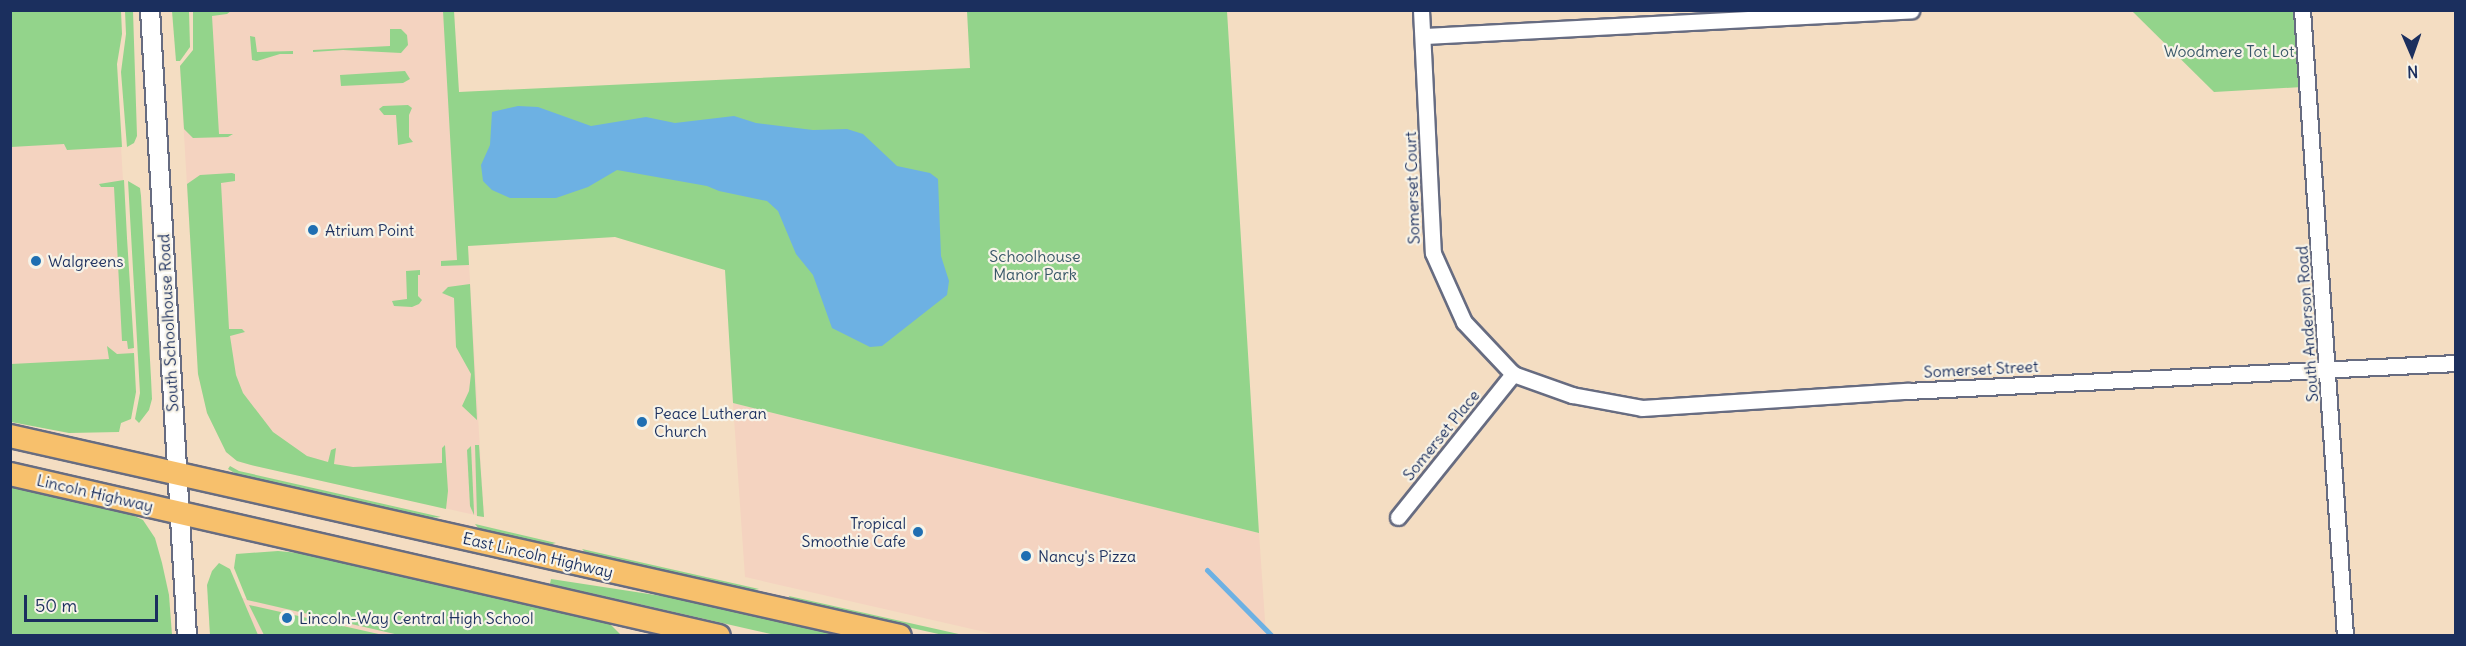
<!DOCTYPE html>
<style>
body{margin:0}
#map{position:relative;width:2466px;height:646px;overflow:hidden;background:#f4ddc2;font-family:Delius,sans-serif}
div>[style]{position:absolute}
.built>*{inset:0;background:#f4d3c0}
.green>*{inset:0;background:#93d48b}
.water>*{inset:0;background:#6db1e3}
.stream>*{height:5px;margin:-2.5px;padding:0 2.5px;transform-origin:2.5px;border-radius:2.5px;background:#6db1e3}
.roads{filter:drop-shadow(2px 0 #676c81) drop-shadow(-2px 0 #676c81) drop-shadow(0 2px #676c81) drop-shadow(0 -2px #676c81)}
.minor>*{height:15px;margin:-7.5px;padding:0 7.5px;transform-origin:7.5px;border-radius:7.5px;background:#fff}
.tertiary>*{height:18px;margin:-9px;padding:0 9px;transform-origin:9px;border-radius:9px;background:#fff}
.primary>*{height:22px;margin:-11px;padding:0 11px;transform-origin:11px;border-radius:11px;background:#f7c06c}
.dots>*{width:16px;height:16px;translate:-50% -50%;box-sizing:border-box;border:3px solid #f7f3e8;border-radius:50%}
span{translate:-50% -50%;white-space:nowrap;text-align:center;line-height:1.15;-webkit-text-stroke:4.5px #f7f3e8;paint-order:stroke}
.park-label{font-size:16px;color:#395869}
.street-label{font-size:16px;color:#1b2f5e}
.poi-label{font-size:16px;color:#1b2f5e}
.left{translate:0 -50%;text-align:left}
.right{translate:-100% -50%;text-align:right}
.frame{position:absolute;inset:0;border:12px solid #1b2f5e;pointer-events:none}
.north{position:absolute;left:2382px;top:24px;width:60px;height:60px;-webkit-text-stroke:4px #f7f3e8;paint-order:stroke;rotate:178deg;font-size:16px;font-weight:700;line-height:24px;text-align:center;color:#1b2f5e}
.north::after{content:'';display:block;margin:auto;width:21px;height:27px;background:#1b2f5e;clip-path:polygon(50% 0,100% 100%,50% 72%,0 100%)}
.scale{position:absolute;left:24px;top:595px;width:134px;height:27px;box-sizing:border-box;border:3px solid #1b2f5e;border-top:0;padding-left:8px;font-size:18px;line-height:21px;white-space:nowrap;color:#1b2f5e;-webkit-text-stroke:4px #f7f3e8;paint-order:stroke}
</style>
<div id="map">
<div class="built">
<div style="clip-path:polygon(193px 11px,454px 11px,484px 517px,251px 465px,237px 461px,226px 452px,207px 413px,198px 374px,180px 66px,193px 50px)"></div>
<div style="clip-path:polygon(115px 47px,134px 363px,11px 369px,11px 52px)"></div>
<div style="clip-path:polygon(733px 403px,1259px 533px,1266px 635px,998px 635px,745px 577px)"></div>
<div style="clip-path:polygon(236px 597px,263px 601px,413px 636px,234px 636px)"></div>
</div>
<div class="green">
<div style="clip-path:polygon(11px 10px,121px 11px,122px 34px,117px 64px,122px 147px,67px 150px,64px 144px,11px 147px)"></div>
<div style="clip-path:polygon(2131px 10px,2297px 11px,2302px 87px,2214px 92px)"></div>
<div style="clip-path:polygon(125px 11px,133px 11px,137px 136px,134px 143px,127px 147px,121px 72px,126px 34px)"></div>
<div style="clip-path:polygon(172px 11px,189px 11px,190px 47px,180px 61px,176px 61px)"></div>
<div style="clip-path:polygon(193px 11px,231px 11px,227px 14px,212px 16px,219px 134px,233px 134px,228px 137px,193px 138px,184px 129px,180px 66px,193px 50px)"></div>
<div style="clip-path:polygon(443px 11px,454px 11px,459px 92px,970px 68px,967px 11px,1227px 11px,1259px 533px,733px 403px,725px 270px,615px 237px,468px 246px,469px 265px,441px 266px,441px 261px,457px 260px)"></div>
<div style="clip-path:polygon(390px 29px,401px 29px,407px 35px,408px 45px,401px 53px,343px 50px,313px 52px,313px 50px,390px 46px)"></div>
<div style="clip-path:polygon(250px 36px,255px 37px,257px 52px,293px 51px,293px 54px,280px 54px,257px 61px,252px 60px)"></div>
<div style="clip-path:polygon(405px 71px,410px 79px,403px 83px,341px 86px,340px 75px)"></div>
<div style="clip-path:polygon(408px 105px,412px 108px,409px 115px,409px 137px,413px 142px,398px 145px,396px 115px,384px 115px,379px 109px,383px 106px)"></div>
<div style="clip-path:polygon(232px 173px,235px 174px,235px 181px,221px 183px,229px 329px,242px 329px,245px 332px,230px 336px,236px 375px,243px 393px,273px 432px,307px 456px,328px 462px,331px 450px,336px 448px,334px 464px,353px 467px,442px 463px,442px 448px,445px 445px,448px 491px,446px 509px,251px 465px,237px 461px,226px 452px,207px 413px,198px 374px,187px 184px,200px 175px)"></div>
<div style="clip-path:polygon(124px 180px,127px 238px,134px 348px,128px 349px,127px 341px,122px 341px,114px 187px,101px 187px,99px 184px)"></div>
<div style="clip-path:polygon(128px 181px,140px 188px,141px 196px,151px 378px,152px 399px,149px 410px,139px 423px,135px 419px,140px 393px)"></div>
<div style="clip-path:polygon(420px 270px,420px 275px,418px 275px,418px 296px,422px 300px,419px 304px,412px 307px,394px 306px,392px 301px,407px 299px,406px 271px)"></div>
<div style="clip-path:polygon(470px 284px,477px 420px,462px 406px,469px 391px,471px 374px,456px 347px,454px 298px,442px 293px,448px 287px)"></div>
<div style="clip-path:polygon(107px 346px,117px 354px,134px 353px,136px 392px,131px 419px,121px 423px,119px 432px,69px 433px,11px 422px,11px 364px,109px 359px)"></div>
<div style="clip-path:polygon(475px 445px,479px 445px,484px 517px,477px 516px)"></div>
<div style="clip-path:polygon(471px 446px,474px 512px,474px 515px,470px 506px,467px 450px)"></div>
<div style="clip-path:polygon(230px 466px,239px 471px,441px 517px,430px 518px,238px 475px,228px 469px)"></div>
<div style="clip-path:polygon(10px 485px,128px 513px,143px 520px,155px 538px,162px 563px,169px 595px,172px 635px,11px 635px)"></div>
<div style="clip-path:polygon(475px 524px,556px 543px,548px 545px,479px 529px)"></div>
<div style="clip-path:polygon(582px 549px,759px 589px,749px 591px,587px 554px)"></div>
<div style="clip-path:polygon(278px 551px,319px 555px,597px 619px,610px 624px,621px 635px,399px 635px,247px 600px,234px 568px,236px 554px)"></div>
<div style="clip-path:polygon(219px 563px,230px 569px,258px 635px,210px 635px,207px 585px,212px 571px)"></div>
<div style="clip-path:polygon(551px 579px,675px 598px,836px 635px,775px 635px,550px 584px)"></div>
<div style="clip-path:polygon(789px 596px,963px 635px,943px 635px,791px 601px)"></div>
<div style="clip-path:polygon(249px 605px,383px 635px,264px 635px)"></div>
</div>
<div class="water">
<div style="clip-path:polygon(518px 106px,538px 107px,591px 126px,646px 117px,675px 123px,734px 116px,756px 123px,813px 130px,847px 129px,863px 134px,897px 166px,930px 173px,938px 179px,941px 256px,949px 281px,947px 295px,882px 346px,870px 347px,832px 328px,813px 275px,796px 254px,778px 211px,767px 201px,719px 191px,707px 186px,617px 170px,588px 187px,556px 198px,510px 198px,492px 190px,483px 181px,481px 165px,490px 145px,492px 112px)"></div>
</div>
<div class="stream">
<div style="left:1207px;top:570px;width:93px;rotate:45.4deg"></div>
</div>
<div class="roads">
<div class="minor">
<div style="left:1421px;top:10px;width:243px;rotate:87.2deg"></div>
<div style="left:1433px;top:253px;width:76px;rotate:65.8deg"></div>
<div style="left:1464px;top:322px;width:71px;rotate:46.7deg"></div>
<div style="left:1513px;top:374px;width:63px;rotate:19.6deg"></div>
<div style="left:1572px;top:395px;width:71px;rotate:10.5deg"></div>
<div style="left:1642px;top:408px;width:266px;rotate:-3.7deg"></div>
<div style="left:1907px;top:391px;width:550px;rotate:-2.92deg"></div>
<div style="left:2302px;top:10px;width:627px;rotate:86.07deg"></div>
<div style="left:1423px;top:36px;width:489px;rotate:-3deg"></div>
<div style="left:1398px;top:517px;width:184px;rotate:-51.2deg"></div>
</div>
<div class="tertiary">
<div style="left:150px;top:10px;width:627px;rotate:86.62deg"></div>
</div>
<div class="primary">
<div style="left:10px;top:436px;width:912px;rotate:12.67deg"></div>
<div style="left:10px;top:474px;width:727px;rotate:12.87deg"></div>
</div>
</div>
<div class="dots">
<div style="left:313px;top:230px;background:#1f6fb2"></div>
<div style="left:36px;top:261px;background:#1f6fb2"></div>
<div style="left:642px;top:422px;background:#1f6fb2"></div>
<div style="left:918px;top:532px;background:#1f6fb2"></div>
<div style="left:1026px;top:556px;background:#1f6fb2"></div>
<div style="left:287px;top:618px;background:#1f6fb2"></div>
</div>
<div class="park-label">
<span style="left:2229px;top:51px">Woodmere Tot Lot</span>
<span style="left:1035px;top:265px">Schoolhouse<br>Manor Park</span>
</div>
<div class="street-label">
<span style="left:1412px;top:188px;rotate:-92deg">Somerset Court</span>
<span style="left:168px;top:323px;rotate:-93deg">South Schoolhouse Road</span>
<span style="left:2307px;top:324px;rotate:-94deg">South Anderson Road</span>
<span style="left:1981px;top:369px;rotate:-3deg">Somerset Street</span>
<span style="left:1441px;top:435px;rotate:-51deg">Somerset Place</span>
<span style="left:95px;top:493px;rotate:13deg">Lincoln Highway</span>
<span style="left:538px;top:555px;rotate:13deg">East Lincoln Highway</span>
</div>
<div class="poi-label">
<span class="left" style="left:325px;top:230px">Atrium Point</span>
<span class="left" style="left:48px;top:261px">Walgreens</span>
<span class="left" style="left:654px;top:422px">Peace Lutheran<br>Church</span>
<span class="right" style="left:906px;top:532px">Tropical<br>Smoothie Cafe</span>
<span class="left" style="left:1038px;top:556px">Nancy's Pizza</span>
<span class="left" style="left:299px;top:618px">Lincoln-Way Central High School</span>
</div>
<div class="frame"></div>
<div class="north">N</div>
<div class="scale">50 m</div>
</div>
